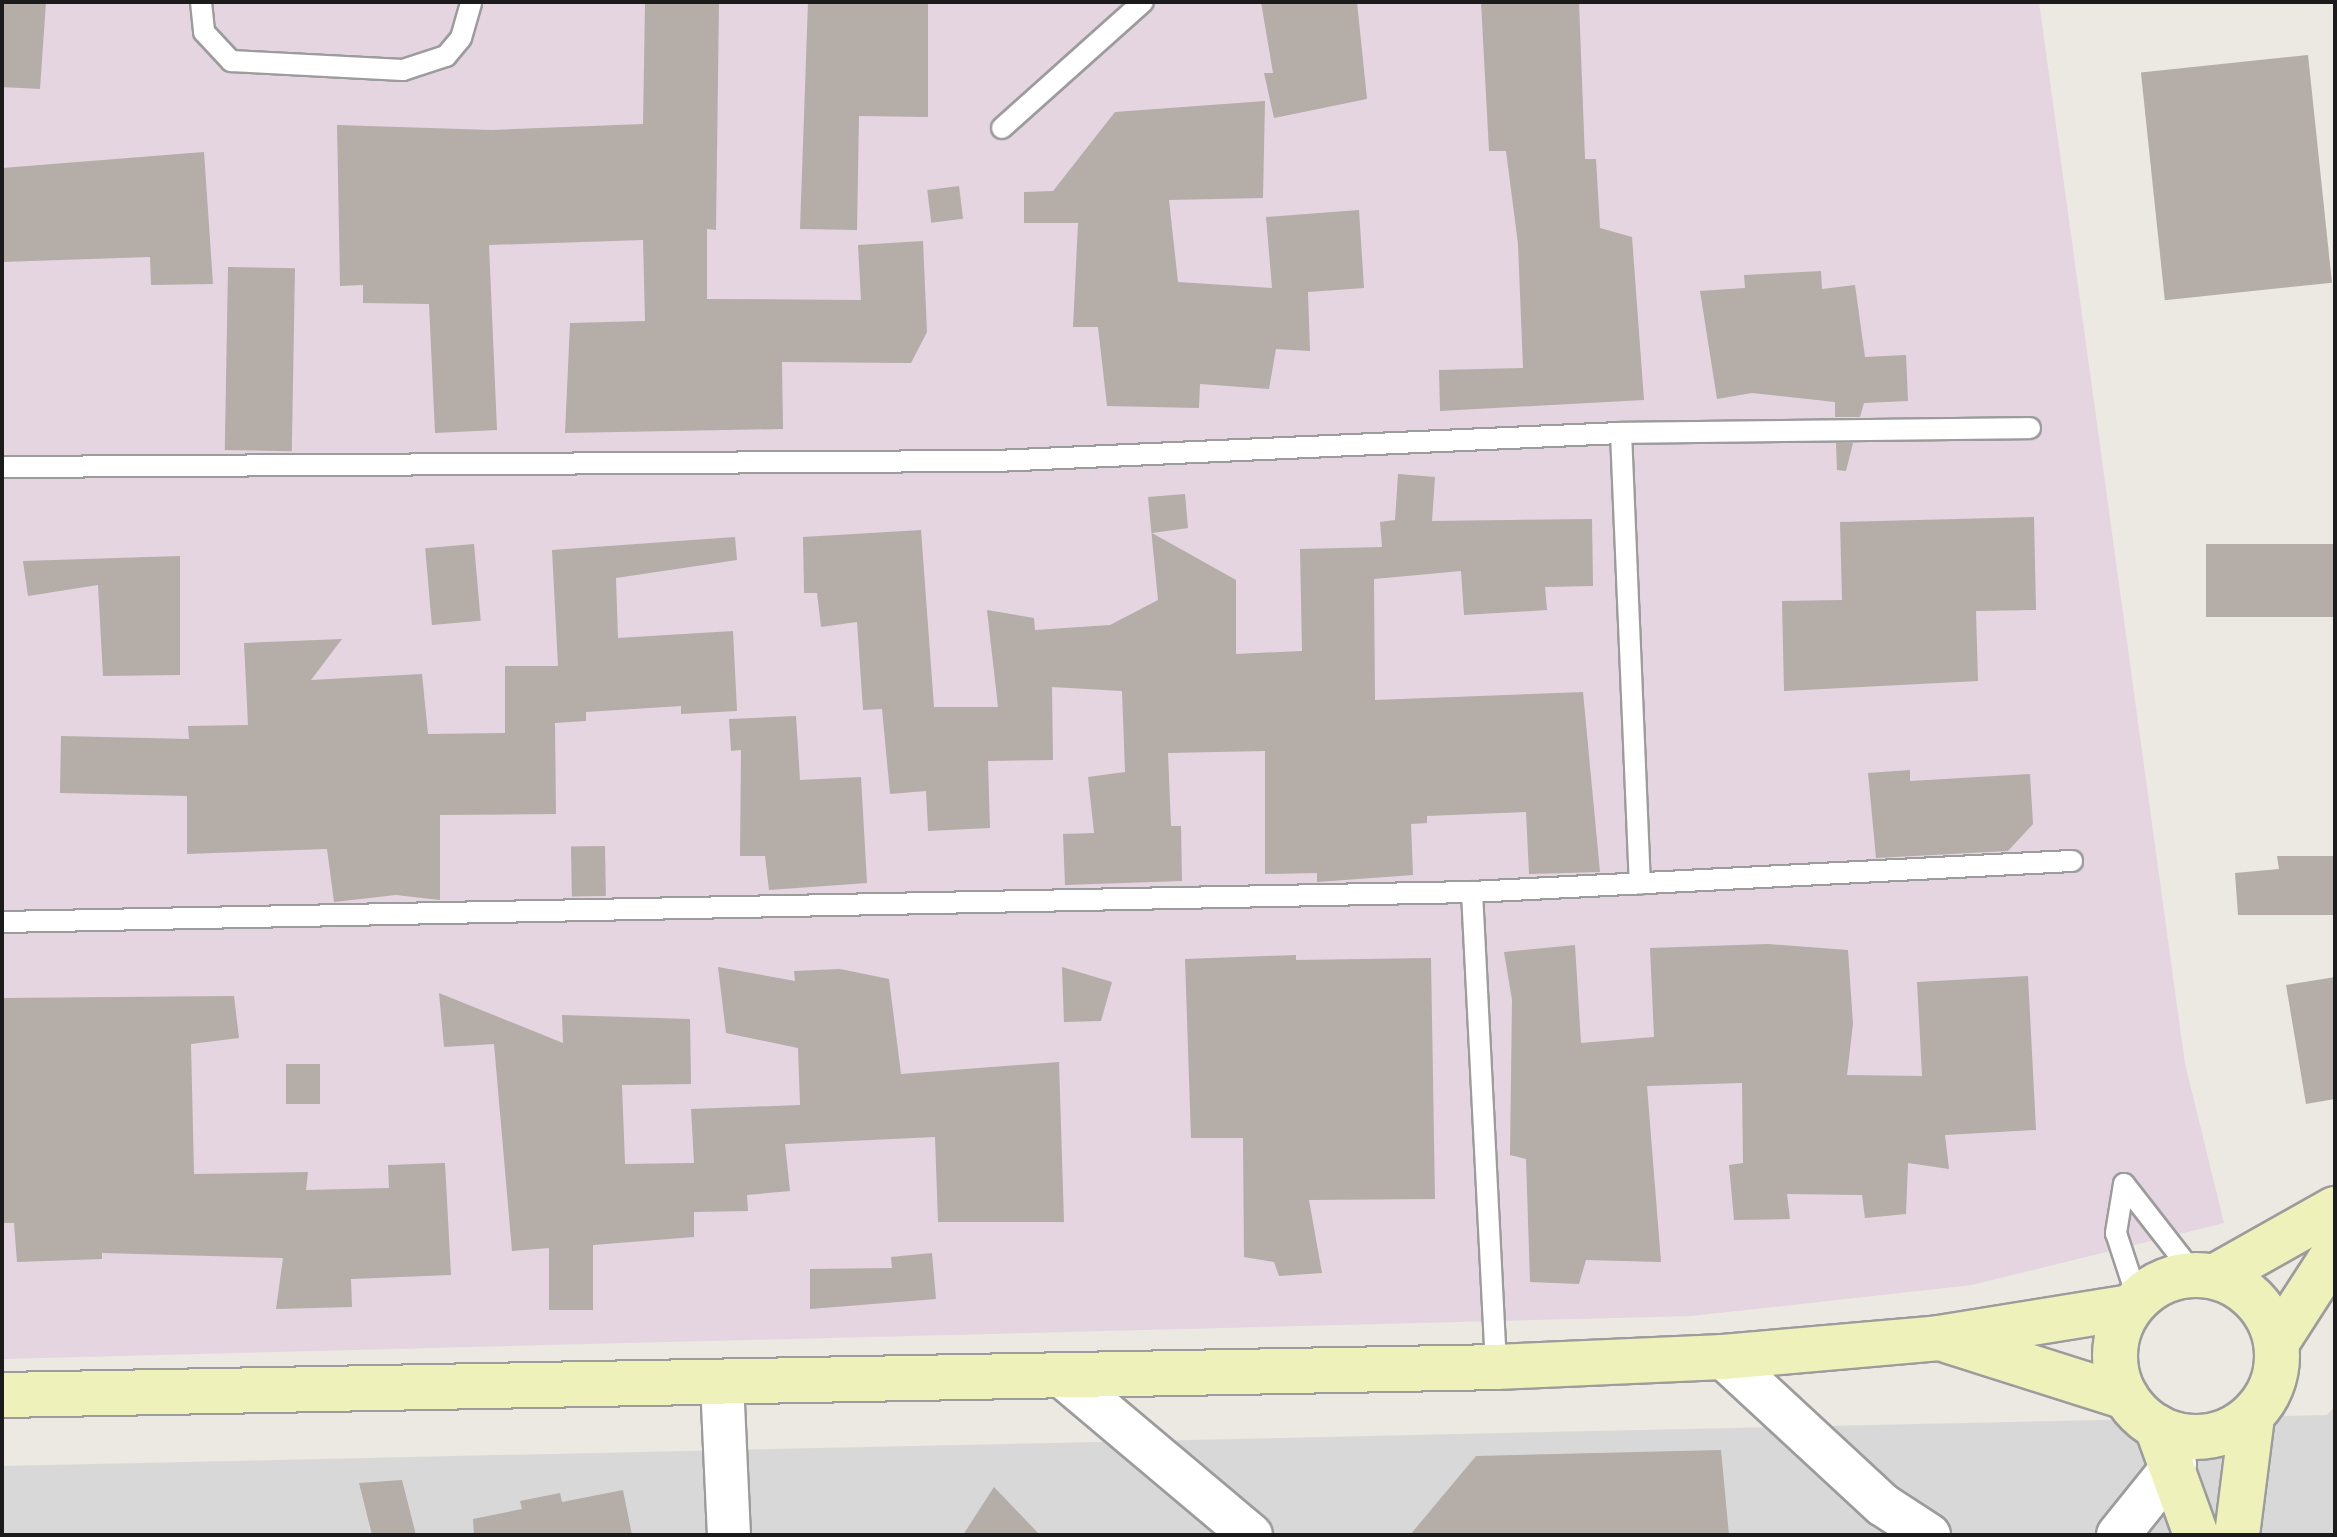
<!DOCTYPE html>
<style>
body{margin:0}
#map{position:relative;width:2337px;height:1537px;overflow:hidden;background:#ece8e2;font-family:"Nunito Sans",sans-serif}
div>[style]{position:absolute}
.residential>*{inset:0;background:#d9d8d8}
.industrial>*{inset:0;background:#e4d5e1}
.building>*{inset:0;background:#b4ada8;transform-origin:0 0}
.roads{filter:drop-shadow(2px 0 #9c9c9c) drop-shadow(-2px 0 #9c9c9c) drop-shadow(0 2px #9c9c9c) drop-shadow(0 -2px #9c9c9c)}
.lane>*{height:20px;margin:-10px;padding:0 10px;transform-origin:10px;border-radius:10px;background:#fff}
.street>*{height:42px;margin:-21px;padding:0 21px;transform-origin:21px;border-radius:21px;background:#fff}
.secondary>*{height:44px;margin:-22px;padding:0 22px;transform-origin:22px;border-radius:22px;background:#eff1bb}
.secondary>.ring{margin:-22px;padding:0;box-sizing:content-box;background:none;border:44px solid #eff1bb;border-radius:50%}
span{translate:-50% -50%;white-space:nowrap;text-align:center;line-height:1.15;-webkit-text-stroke:6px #fff;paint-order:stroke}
.frame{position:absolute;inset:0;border:4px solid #1b1b1b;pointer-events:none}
</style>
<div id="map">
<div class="residential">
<div style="clip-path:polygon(2335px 1406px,2335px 1535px,2px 1535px,2px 1466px,2327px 1415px)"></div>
</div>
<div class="industrial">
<div style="clip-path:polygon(2px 2px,2039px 2px,2185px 1064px,2224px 1223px,1972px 1285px,1691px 1316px,2px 1359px)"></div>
</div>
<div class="building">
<div style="clip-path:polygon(2px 2px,46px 2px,40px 89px,2px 87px)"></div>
<div style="clip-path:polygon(645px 2px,719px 2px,716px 230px,707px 229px,707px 299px,861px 300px,858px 245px,923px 241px,927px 332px,911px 363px,782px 362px,783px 429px,565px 433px,570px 323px,645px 321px,643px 240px,489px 245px,497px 430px,435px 433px,429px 304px,363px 303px,363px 285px,340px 286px,337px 125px,491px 130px,643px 124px)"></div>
<div style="clip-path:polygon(808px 2px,928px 2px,928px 117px,859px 116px,857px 230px,800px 229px)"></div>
<div style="clip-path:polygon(1261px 2px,1357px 2px,1367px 99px,1274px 118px,1264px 73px,1273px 73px)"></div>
<div style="clip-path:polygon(1481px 2px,1579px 2px,1585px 159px,1596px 159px,1600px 228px,1632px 237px,1644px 400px,1440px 411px,1439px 370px,1523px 368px,1518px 244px,1506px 151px,1489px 151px)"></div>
<div style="left:2308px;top:55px;width:229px;height:168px;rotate:84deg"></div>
<div style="clip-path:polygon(1265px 101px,1263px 198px,1169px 200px,1178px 282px,1272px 288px,1266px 217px,1359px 210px,1364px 288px,1308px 292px,1310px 351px,1276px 349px,1269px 389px,1200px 384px,1199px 408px,1107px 406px,1098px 327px,1073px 327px,1078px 223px,1024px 223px,1024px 192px,1053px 191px,1115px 112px)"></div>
<div style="clip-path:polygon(204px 152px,213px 284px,151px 285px,150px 257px,2px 262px,2px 168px)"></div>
<div style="left:959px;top:186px;width:33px;height:32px;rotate:83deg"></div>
<div style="left:228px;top:267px;width:67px;height:183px;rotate:1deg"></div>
<div style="clip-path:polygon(1821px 271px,1822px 289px,1855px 285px,1865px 357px,1906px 355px,1908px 401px,1864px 403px,1860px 417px,1835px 417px,1835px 402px,1752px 393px,1717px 399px,1700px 291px,1745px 288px,1744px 275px)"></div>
<div style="clip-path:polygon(1836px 443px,1853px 443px,1846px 471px,1837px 470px)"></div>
<div style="clip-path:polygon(1398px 474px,1435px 477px,1432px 521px,1592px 519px,1593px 586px,1545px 587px,1547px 610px,1464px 615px,1461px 571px,1374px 579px,1375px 700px,1583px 692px,1600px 872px,1529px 874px,1526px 812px,1427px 816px,1427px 823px,1411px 824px,1413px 875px,1317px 882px,1317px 873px,1265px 874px,1265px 751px,1168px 753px,1171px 826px,1181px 826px,1182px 881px,1065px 885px,1063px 834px,1094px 833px,1088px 777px,1125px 772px,1122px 691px,1052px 687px,1053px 760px,988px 761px,990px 828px,928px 831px,926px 791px,890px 794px,882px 709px,863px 710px,857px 622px,821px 627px,817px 593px,804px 593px,803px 537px,921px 530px,934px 707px,998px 707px,987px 610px,1034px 618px,1035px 630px,1110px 625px,1158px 600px,1148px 497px,1185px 494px,1188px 528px,1152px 533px,1236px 580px,1236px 654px,1302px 651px,1300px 549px,1382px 547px,1380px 522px,1395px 520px)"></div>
<div style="clip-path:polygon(2034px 517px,2036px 610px,1976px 611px,1978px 681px,1784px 691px,1782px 601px,1842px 600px,1840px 522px)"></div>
<div style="clip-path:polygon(735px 537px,737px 560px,616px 578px,618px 638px,733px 631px,737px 711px,681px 714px,681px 706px,586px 712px,586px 721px,555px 723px,556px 814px,440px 815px,440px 900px,396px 895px,334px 902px,327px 849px,187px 854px,187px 796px,60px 793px,61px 736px,189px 739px,188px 726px,248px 725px,244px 643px,342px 639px,311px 680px,422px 674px,428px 734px,505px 733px,505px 666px,558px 666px,552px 550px)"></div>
<div style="left:474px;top:544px;width:77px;height:49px;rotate:85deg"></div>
<div style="left:2335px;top:544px;width:73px;height:129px;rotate:90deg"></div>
<div style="clip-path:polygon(180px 556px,180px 675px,103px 676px,98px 585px,28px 596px,23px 561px)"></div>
<div style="clip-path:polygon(796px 716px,800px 780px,861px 777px,867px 883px,769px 890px,765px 856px,740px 856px,741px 750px,731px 751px,729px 719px)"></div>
<div style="clip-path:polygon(1910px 770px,1910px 781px,2030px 774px,2033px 824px,2008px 851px,1876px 858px,1868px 773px)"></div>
<div style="left:605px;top:846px;width:50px;height:34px;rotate:89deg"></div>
<div style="clip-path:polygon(2277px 856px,2335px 856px,2335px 915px,2238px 915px,2235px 873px,2279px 869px)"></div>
<div style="clip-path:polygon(1768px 944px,1848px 950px,1853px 1024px,1847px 1075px,1922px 1076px,1917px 982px,2028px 976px,2036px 1130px,1945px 1135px,1949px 1169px,1908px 1163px,1906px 1214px,1865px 1218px,1862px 1195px,1787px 1194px,1790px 1219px,1734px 1220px,1729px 1165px,1743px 1163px,1742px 1083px,1647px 1086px,1661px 1262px,1586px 1260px,1579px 1284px,1530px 1282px,1526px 1159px,1510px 1155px,1512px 1000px,1504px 952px,1575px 945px,1581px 1043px,1654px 1037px,1650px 948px)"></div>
<div style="clip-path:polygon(1296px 955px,1296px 960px,1431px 958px,1435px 1199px,1309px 1200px,1322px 1273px,1279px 1276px,1274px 1262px,1244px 1257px,1243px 1138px,1191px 1138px,1185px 959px)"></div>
<div style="clip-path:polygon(718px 967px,795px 981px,794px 971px,840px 969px,889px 979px,901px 1074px,1059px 1062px,1064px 1222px,938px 1222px,935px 1137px,785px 1144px,790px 1191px,747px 1195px,748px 1211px,694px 1212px,694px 1237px,593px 1245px,593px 1310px,549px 1310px,549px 1248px,512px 1251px,494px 1044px,444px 1047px,439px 993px,563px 1043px,562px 1015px,690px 1019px,691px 1084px,622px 1085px,625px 1164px,694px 1163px,691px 1109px,800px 1105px,798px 1048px,726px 1033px)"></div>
<div style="clip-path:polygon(1062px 967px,1112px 982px,1101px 1021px,1064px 1022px)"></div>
<div style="clip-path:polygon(2335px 977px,2335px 1099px,2306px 1104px,2286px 985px)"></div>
<div style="clip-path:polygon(234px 996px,239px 1038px,191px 1044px,194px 1174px,308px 1172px,306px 1190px,389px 1188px,388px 1165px,445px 1163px,451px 1275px,351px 1279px,352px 1307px,276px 1309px,283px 1258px,102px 1253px,102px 1259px,17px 1262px,14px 1223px,2px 1223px,2px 998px)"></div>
<div style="left:320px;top:1064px;width:40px;height:34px;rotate:90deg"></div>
<div style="clip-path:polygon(932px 1253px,936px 1299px,810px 1309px,810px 1269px,892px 1268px,891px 1257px)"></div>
<div style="clip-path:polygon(1721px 1450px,1729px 1535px,1410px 1535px,1476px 1456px)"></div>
<div style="clip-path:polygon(402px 1480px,416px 1535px,372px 1535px,359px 1483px)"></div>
<div style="clip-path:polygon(994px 1487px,1040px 1535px,963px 1535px)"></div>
<div style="clip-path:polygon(623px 1490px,632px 1535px,474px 1535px,473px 1519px,522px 1509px,520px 1501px,560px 1493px,562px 1502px)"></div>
</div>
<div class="roads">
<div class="lane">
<div style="left:201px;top:2px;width:30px;rotate:84deg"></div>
<div style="left:204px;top:32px;width:40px;rotate:47deg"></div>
<div style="left:231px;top:61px;width:172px;rotate:3deg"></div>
<div style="left:403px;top:70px;width:45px;rotate:-18deg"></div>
<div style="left:446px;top:56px;width:23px;rotate:-50deg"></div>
<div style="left:461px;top:38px;width:37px;rotate:-74deg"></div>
<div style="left:1002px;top:128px;width:189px;rotate:-41.8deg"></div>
<div style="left:1621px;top:433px;width:451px;rotate:87.6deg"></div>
<div style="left:2px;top:467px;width:994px;rotate:-0.35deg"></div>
<div style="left:996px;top:461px;width:626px;rotate:-2.57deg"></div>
<div style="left:1621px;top:433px;width:409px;rotate:-0.7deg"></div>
<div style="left:1472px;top:892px;width:476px;rotate:87.1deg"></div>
<div style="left:2px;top:922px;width:1470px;rotate:-1.17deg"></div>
<div style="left:1472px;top:892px;width:601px;rotate:-2.96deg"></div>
<div style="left:2124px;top:1184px;width:50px;rotate:99.3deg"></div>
<div style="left:2116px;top:1233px;width:71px;rotate:71.8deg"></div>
<div style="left:2124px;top:1184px;width:114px;rotate:52.1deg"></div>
</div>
<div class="street">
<div style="left:1723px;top:1357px;width:218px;rotate:42.8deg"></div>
<div style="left:1883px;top:1505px;width:55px;rotate:33.1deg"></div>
<div style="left:1062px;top:1376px;width:247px;rotate:40.1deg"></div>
<div style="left:722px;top:1382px;width:153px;rotate:87.4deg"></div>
<div style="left:2118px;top:1535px;width:91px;rotate:-51.2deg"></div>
</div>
<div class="secondary">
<div class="ring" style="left:2115px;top:1275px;width:118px;height:118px"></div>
<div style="left:2216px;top:1276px;width:137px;rotate:-29.4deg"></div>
<div style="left:1949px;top:1341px;width:186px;rotate:17.6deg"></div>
<div style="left:2277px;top:1342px;width:107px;rotate:-57.2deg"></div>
<div style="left:2px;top:1395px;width:1494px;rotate:-1.07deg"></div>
<div style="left:1496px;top:1367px;width:227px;rotate:-2.5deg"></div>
<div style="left:1723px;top:1357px;width:217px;rotate:-5deg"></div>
<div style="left:1939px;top:1338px;width:194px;rotate:-9.2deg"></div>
<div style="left:2157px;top:1427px;width:115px;rotate:70.1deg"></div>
<div style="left:2237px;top:1535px;width:120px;rotate:-82.8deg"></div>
</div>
</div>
<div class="frame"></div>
</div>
